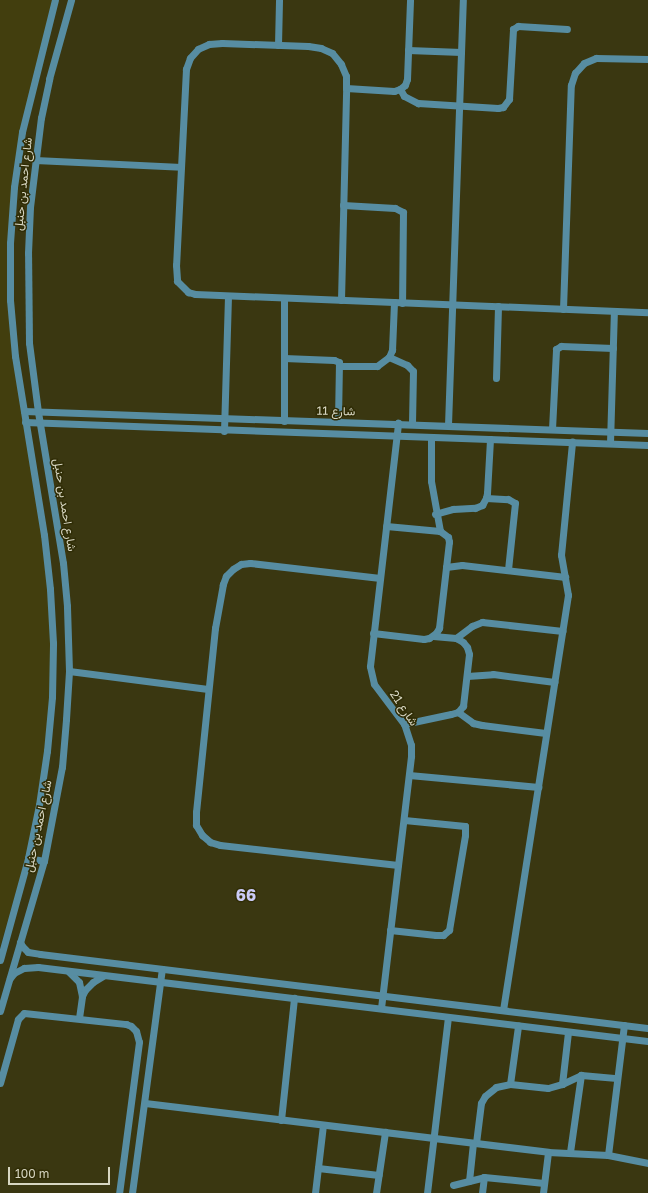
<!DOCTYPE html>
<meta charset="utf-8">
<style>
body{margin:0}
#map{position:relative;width:648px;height:1193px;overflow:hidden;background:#3a3711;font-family:"Golos Text",Vazirmatn,sans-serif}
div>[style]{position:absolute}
.built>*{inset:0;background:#423e0e}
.minor>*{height:7px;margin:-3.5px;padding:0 3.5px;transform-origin:3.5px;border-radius:3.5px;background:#578da2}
span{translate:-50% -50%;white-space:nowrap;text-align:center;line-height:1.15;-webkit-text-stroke:3px #302d06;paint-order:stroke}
.street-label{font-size:12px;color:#d7d6c2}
.district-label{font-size:16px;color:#cbcbf7;font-weight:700}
.scale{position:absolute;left:8px;top:1167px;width:102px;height:18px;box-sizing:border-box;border:2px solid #d7d6c2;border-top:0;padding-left:5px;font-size:12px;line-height:14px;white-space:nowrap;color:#d7d6c2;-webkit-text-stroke:3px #302d06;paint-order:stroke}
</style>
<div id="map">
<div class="built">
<div style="clip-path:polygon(0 0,54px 0,25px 132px,17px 187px,13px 243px,14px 300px,18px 356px,56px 643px,41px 806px,0 947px)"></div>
</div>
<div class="minor">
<div style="left:278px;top:45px;width:45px;rotate:-88.7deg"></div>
<div style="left:408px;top:50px;width:53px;rotate:2.2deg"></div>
<div style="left:346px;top:88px;width:48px;rotate:3.6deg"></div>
<div style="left:394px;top:91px;width:6px;rotate:-18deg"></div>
<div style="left:400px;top:89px;width:6px;rotate:-39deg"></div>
<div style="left:405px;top:85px;width:6px;rotate:-72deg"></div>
<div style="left:407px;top:79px;width:79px;rotate:-87.8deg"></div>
<div style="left:400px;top:89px;width:8px;rotate:60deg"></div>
<div style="left:404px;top:96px;width:16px;rotate:27deg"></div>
<div style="left:418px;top:103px;width:80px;rotate:3.6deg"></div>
<div style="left:498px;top:108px;width:5px;rotate:-11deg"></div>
<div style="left:503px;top:107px;width:10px;rotate:-53deg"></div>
<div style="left:509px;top:99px;width:70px;rotate:-86.7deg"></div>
<div style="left:513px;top:29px;width:6px;rotate:-31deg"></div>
<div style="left:518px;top:26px;width:49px;rotate:3.5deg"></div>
<div style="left:35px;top:160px;width:146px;rotate:2.7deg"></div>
<div style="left:343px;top:205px;width:52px;rotate:3.3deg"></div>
<div style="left:395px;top:208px;width:9px;rotate:27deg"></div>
<div style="left:403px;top:212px;width:91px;rotate:90.6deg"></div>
<div style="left:341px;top:300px;width:212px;rotate:-88.6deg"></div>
<div style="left:346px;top:88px;width:12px;rotate:-90deg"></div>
<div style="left:346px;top:76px;width:13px;rotate:-113deg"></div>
<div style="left:341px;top:64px;width:14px;rotate:-129deg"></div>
<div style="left:332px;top:53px;width:12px;rotate:-156deg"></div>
<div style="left:321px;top:48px;width:13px;rotate:-171deg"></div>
<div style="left:308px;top:46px;width:86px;rotate:-178deg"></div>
<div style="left:222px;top:43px;width:13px;rotate:176deg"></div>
<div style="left:209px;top:44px;width:12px;rotate:156deg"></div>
<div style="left:198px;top:49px;width:12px;rotate:132deg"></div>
<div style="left:190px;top:58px;width:12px;rotate:110deg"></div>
<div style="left:186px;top:69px;width:196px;rotate:92.9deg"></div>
<div style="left:176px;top:265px;width:16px;rotate:86deg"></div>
<div style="left:177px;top:281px;width:16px;rotate:45deg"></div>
<div style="left:188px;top:292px;width:7px;rotate:16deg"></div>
<div style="left:195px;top:294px;width:453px;rotate:2.3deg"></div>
<div style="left:563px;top:309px;width:224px;rotate:-88deg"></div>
<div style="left:571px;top:85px;width:13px;rotate:-72deg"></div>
<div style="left:575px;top:73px;width:13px;rotate:-48deg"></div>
<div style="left:584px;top:63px;width:13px;rotate:-23deg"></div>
<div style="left:596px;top:58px;width:52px;rotate:1.1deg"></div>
<div style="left:389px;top:357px;width:20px;rotate:24deg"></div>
<div style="left:407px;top:365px;width:8px;rotate:45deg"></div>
<div style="left:413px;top:371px;width:53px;rotate:91.1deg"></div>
<div style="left:284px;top:358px;width:50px;rotate:2.3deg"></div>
<div style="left:334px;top:360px;width:5px;rotate:22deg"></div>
<div style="left:339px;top:362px;width:60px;rotate:91deg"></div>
<div style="left:340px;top:366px;width:37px"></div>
<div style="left:377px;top:366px;width:15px;rotate:-37deg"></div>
<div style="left:389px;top:357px;width:8px;rotate:-67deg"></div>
<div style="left:392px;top:350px;width:48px;rotate:-87.6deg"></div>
<div style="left:496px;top:378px;width:72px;rotate:-88.4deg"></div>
<div style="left:24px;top:411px;width:624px;rotate:2.02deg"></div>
<div style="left:284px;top:421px;width:123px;rotate:-90deg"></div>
<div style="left:25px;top:422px;width:623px;rotate:2.11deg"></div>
<div style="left:448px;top:425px;width:425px;rotate:-88deg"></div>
<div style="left:552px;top:429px;width:80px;rotate:-87.1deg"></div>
<div style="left:556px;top:349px;width:6px;rotate:-31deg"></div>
<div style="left:561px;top:346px;width:52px;rotate:2.2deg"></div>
<div style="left:224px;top:431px;width:135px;rotate:-88.3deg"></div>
<div style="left:431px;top:437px;width:44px;rotate:90deg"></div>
<div style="left:431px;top:481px;width:51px;rotate:79.8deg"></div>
<div style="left:610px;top:443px;width:132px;rotate:-88.3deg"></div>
<div style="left:486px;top:498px;width:22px;rotate:3deg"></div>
<div style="left:508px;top:499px;width:8px;rotate:30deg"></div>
<div style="left:515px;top:503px;width:67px;rotate:96deg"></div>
<div style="left:435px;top:514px;width:19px;rotate:-16deg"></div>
<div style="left:453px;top:509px;width:22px;rotate:-3deg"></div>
<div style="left:475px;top:508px;width:8px;rotate:-23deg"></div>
<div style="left:482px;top:505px;width:8px;rotate:-60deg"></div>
<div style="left:486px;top:498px;width:5px;rotate:-79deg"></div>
<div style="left:487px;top:493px;width:54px;rotate:-86.8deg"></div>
<div style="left:446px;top:567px;width:16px;rotate:-7deg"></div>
<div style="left:462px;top:565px;width:104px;rotate:6.6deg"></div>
<div style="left:380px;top:578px;width:131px;rotate:-173.4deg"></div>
<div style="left:250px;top:563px;width:9px;rotate:174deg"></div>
<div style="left:241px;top:564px;width:9px;rotate:148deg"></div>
<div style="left:233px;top:569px;width:10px;rotate:135deg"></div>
<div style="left:226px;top:576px;width:9px;rotate:111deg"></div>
<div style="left:223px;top:584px;width:45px;rotate:100.3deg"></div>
<div style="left:215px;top:628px;width:185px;rotate:95.9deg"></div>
<div style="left:196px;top:812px;width:13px;rotate:90deg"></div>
<div style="left:196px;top:825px;width:12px;rotate:59deg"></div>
<div style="left:202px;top:835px;width:11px;rotate:41deg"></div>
<div style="left:210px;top:842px;width:10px;rotate:17deg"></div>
<div style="left:220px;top:845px;width:179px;rotate:6.4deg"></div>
<div style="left:373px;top:633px;width:51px;rotate:6.7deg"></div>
<div style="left:424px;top:639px;width:5px;rotate:-11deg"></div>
<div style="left:429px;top:638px;width:9px;rotate:-36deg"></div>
<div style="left:436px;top:633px;width:6px;rotate:-59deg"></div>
<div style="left:439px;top:628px;width:87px;rotate:-83.4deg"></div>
<div style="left:449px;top:542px;width:5px;rotate:-101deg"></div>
<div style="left:448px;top:537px;width:10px;rotate:-143deg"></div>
<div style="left:440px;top:531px;width:54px;rotate:-174.7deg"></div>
<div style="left:456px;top:638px;width:20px;rotate:-37deg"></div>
<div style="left:472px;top:626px;width:11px;rotate:-22deg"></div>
<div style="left:482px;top:622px;width:81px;rotate:6.4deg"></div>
<div style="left:69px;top:671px;width:140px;rotate:7.4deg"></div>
<div style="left:467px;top:676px;width:26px;rotate:-4deg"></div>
<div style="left:493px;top:674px;width:62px;rotate:7.5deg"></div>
<div style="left:458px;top:712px;width:19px;rotate:36deg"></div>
<div style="left:473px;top:723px;width:9px;rotate:13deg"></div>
<div style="left:482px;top:725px;width:64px;rotate:7.1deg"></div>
<div style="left:404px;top:724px;width:48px;rotate:-12deg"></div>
<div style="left:451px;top:714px;width:7px;rotate:-16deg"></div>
<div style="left:458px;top:712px;width:8px;rotate:-50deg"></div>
<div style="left:463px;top:706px;width:52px;rotate:-83.4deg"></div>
<div style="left:469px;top:654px;width:7px;rotate:-106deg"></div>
<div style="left:467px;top:647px;width:6px;rotate:-129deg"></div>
<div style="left:463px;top:642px;width:8px;rotate:-150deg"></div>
<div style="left:456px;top:638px;width:23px;rotate:-175deg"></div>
<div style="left:409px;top:775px;width:130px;rotate:5.3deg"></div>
<div style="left:28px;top:858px;width:16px;rotate:11deg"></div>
<div style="left:390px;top:930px;width:46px;rotate:6.2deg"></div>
<div style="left:436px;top:935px;width:7px"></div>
<div style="left:443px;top:935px;width:8px;rotate:-40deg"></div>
<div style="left:449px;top:930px;width:96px;rotate:-80.4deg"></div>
<div style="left:465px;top:835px;width:9px;rotate:-90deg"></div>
<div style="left:465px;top:826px;width:61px;rotate:-174.4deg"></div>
<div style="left:20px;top:942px;width:4px;rotate:63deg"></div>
<div style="left:22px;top:946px;width:8px;rotate:45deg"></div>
<div style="left:28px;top:952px;width:12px;rotate:9deg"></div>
<div style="left:40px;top:954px;width:612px;rotate:6.94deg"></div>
<div style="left:0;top:960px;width:106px;rotate:-74.6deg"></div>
<div style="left:28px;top:858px;width:54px;rotate:-78.3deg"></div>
<div style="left:39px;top:805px;width:55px;rotate:-81.6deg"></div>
<div style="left:47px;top:751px;width:54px;rotate:-84.7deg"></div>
<div style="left:52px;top:697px;width:54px;rotate:-88.9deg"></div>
<div style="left:53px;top:643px;width:54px;rotate:-93.2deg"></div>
<div style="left:50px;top:589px;width:54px;rotate:-96.3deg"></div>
<div style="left:44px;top:535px;width:181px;rotate:-99.2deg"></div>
<div style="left:15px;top:356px;width:56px;rotate:-95.1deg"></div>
<div style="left:10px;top:300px;width:57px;rotate:-90deg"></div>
<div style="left:10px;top:243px;width:56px;rotate:-85.9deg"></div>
<div style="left:14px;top:187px;width:56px;rotate:-81.7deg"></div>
<div style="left:22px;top:132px;width:136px;rotate:-76deg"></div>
<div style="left:69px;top:972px;width:14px;rotate:45deg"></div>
<div style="left:79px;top:982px;width:14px;rotate:78deg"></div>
<div style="left:10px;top:978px;width:6px;rotate:-51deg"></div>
<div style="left:14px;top:973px;width:11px;rotate:-27deg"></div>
<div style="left:24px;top:968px;width:14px;rotate:-4deg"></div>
<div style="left:38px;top:967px;width:614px;rotate:6.92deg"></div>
<div style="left:381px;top:1008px;width:254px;rotate:-83.2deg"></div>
<div style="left:411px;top:756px;width:11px;rotate:-90deg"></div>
<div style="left:411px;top:745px;width:22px;rotate:-108deg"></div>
<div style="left:404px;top:724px;width:50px;rotate:-126.9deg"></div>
<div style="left:374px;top:684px;width:18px;rotate:-103deg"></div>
<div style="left:370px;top:666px;width:245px;rotate:-83.4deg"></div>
<div style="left:503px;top:1010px;width:420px;rotate:-81.1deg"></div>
<div style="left:568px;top:595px;width:41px;rotate:-99.9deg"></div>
<div style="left:561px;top:555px;width:114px;rotate:-84.4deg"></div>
<div style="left:0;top:1011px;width:156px;rotate:-73.7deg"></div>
<div style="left:44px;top:861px;width:96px;rotate:-79.2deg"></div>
<div style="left:62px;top:767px;width:48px;rotate:-85.2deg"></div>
<div style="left:66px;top:719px;width:48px;rotate:-86.4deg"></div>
<div style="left:69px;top:671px;width:65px;rotate:-91.8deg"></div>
<div style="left:67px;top:606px;width:43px;rotate:-95.3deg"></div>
<div style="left:63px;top:563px;width:153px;rotate:-99.4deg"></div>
<div style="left:38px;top:412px;width:70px;rotate:-97.4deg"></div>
<div style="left:29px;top:343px;width:90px;rotate:-90.6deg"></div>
<div style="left:28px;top:253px;width:46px;rotate:-87.5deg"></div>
<div style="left:30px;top:207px;width:90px;rotate:-83deg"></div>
<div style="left:41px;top:118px;width:40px;rotate:-78deg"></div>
<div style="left:49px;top:79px;width:82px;rotate:-74.4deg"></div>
<div style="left:79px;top:1018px;width:22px;rotate:-82deg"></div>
<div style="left:82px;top:996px;width:7px;rotate:-63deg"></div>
<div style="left:85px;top:990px;width:11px;rotate:-45deg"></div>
<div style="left:93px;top:982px;width:12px;rotate:-31deg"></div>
<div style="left:0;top:1083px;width:66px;rotate:-74.3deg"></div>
<div style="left:18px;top:1019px;width:8px;rotate:-45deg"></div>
<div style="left:24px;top:1013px;width:103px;rotate:6.2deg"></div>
<div style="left:126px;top:1024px;width:5px;rotate:22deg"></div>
<div style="left:131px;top:1026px;width:7px;rotate:45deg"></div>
<div style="left:136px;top:1031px;width:11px;rotate:75deg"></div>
<div style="left:139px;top:1042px;width:152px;rotate:97.5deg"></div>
<div style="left:510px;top:1084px;width:59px;rotate:-82.1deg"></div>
<div style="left:562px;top:1084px;width:52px;rotate:-83.4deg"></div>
<div style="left:145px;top:1103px;width:406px;rotate:6.9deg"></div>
<div style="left:548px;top:1152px;width:60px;rotate:2.9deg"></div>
<div style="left:608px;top:1155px;width:41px;rotate:11.3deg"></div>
<div style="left:281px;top:1120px;width:123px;rotate:-83.9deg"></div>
<div style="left:476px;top:1143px;width:40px;rotate:-82.9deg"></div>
<div style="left:481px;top:1103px;width:8px;rotate:-60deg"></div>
<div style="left:485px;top:1096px;width:14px;rotate:-39deg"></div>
<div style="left:496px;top:1087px;width:14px;rotate:-12deg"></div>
<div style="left:510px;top:1084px;width:38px;rotate:6deg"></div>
<div style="left:548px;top:1088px;width:15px;rotate:-16deg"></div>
<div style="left:562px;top:1084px;width:21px;rotate:-25deg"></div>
<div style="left:581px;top:1075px;width:36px;rotate:5deg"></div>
<div style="left:570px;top:1152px;width:78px;rotate:-81.9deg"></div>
<div style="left:608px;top:1155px;width:131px;rotate:-83deg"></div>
<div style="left:318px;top:1168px;width:61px;rotate:6.5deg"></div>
<div style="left:469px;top:1181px;width:38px;rotate:-84deg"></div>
<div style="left:453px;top:1185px;width:32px;rotate:-14deg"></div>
<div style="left:484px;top:1177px;width:60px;rotate:5.7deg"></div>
<div style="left:132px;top:1193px;width:226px;rotate:-82.4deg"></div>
<div style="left:315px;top:1193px;width:68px;rotate:-83.3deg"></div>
<div style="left:376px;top:1193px;width:62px;rotate:-81.6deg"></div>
<div style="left:427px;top:1193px;width:177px;rotate:-83.2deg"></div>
<div style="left:482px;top:1193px;width:16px;rotate:-83deg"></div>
<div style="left:543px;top:1193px;width:41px;rotate:-83deg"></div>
</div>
<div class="street-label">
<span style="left:23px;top:184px;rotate:-84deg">شارع احمد بن حنبل</span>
<span style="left:336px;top:411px;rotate:1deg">شارع 11</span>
<span style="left:65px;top:505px;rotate:81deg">شارع احمد بن حنبل</span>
<span style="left:404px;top:708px;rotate:56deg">شارع 21</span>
<span style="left:38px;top:826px;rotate:-78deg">شارع احمد بن حنبل</span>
</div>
<div class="district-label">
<span style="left:246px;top:895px">66</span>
</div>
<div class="scale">100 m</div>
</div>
